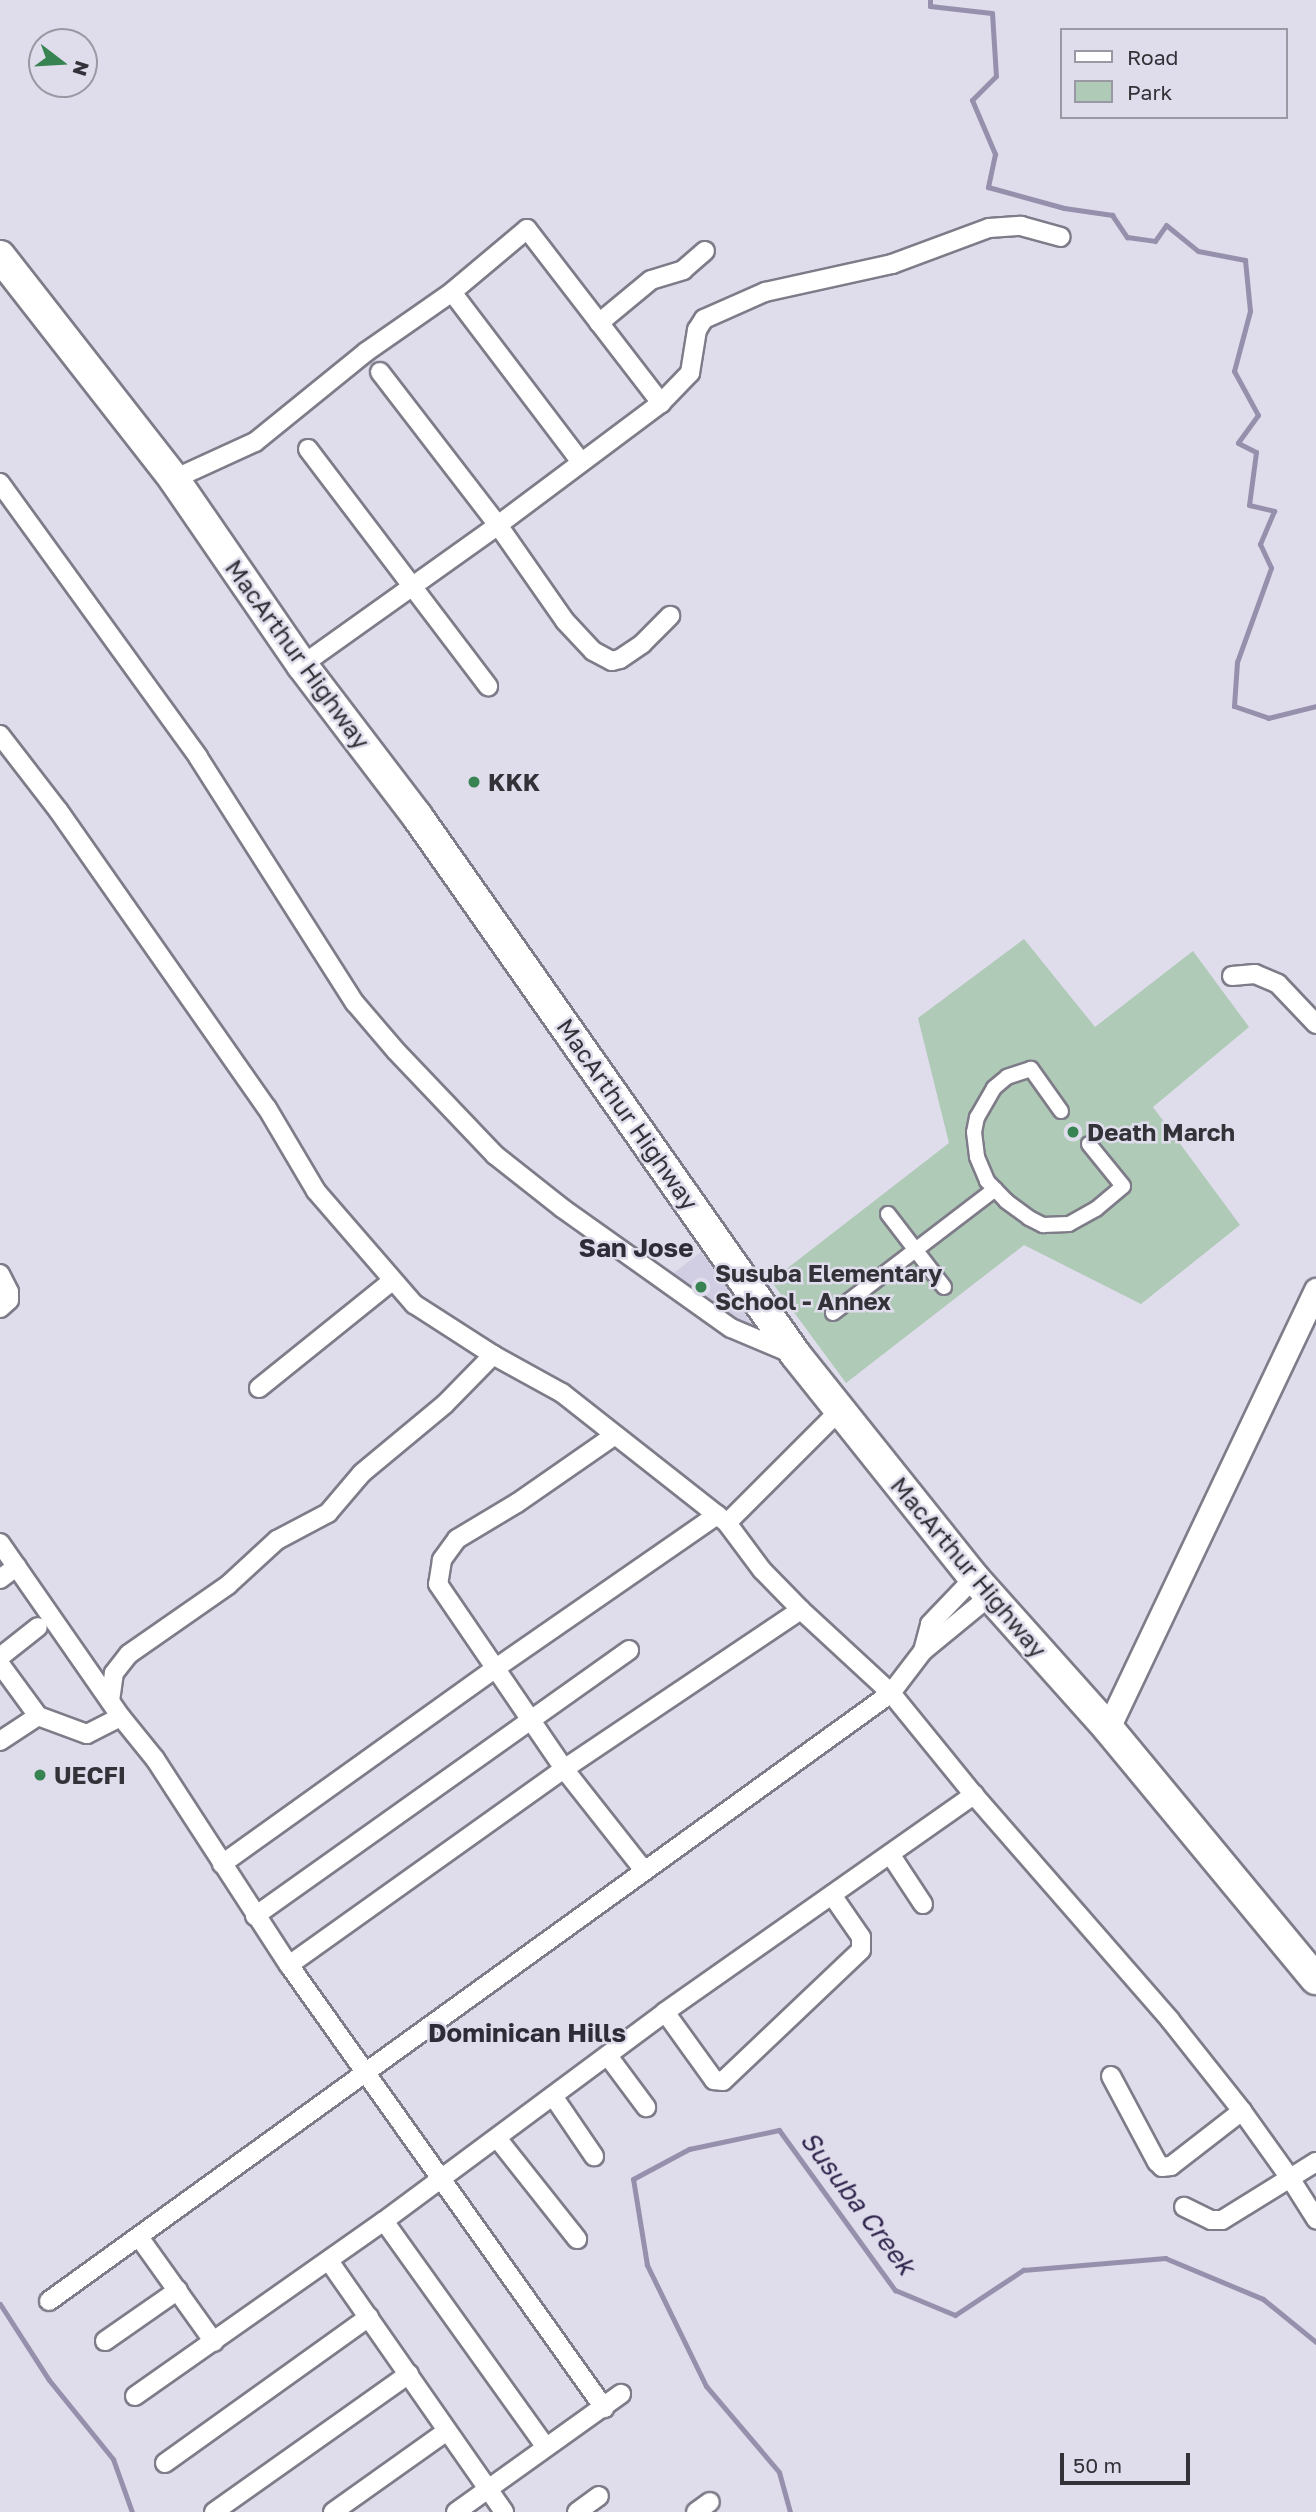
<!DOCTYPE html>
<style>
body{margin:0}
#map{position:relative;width:1316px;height:2512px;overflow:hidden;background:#dfdceb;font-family:"Golos Text",sans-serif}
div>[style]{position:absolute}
.built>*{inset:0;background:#d1cee3}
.green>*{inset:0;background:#afcab6}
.stream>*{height:5px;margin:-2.5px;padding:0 2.5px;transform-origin:2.5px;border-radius:2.5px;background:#9790ad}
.roads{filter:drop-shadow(2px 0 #7f7c89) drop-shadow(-2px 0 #7f7c89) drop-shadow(0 2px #7f7c89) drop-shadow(0 -2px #7f7c89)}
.pedestrian>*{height:14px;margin:-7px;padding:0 7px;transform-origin:7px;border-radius:7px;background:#fff}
.minor>*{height:18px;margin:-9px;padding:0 9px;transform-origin:9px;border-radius:9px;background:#fff}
.tertiary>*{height:23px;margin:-11.5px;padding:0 11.5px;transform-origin:11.5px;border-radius:11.5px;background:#fff}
.trunk>*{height:30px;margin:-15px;padding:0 15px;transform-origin:15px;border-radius:15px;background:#fff}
.dots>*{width:19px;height:19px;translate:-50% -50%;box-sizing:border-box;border:4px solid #dfdceb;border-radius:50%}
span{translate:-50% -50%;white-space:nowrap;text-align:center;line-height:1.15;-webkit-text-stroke:5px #dfdceb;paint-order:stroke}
.street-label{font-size:24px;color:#333238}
.poi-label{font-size:24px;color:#333238;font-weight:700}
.left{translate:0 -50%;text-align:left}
.neighbourhood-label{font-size:26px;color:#2e2c37;font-weight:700}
.water-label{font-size:26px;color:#31254e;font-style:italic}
.legend{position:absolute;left:1060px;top:28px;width:228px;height:91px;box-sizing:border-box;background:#dfdceb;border:2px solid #9a98a3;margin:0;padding:9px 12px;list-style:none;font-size:21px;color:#333238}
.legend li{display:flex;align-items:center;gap:14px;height:35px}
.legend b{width:35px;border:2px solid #9a98a3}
.north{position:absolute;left:28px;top:28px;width:70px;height:70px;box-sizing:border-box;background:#dfdceb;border:2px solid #9a98a3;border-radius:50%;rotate:107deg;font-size:19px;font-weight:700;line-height:28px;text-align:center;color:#333238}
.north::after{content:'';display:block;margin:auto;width:24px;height:32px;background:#378351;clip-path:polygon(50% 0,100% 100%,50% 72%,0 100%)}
.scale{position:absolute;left:1060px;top:2453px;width:130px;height:32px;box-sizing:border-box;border:4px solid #333238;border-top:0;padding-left:9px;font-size:21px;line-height:24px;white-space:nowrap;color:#333238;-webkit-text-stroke:5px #dfdceb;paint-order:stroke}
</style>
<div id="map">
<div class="built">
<div style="clip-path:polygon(701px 1252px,752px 1324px,740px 1333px,667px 1278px)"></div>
</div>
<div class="green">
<div style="clip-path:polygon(1024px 939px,1095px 1027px,1193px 951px,1249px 1027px,1153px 1107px,1240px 1225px,1141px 1304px,1024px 1245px,846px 1383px,771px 1281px,949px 1143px,918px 1018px)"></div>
</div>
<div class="stream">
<div style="left:930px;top:0;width:6px;rotate:90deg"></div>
<div style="left:930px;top:6px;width:62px;rotate:6.4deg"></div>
<div style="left:992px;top:13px;width:63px;rotate:86.4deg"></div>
<div style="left:996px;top:76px;width:34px;rotate:135deg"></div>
<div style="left:972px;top:100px;width:59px;rotate:66.9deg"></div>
<div style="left:995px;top:154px;width:34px;rotate:102deg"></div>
<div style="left:988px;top:187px;width:79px;rotate:15.4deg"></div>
<div style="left:1064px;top:208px;width:49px;rotate:8.3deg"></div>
<div style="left:1112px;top:215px;width:27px;rotate:56deg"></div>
<div style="left:1127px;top:237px;width:28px;rotate:8deg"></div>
<div style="left:1155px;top:241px;width:19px;rotate:-55deg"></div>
<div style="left:1166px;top:225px;width:41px;rotate:39.1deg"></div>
<div style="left:1198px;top:251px;width:48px;rotate:10.8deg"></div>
<div style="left:1245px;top:260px;width:51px;rotate:84.4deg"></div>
<div style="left:1250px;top:311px;width:62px;rotate:104.9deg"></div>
<div style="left:1234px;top:371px;width:50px;rotate:61.4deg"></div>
<div style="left:1258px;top:415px;width:34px;rotate:126deg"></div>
<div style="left:1238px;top:443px;width:20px;rotate:27deg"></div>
<div style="left:1256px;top:452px;width:53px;rotate:97.5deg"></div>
<div style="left:1249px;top:505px;width:26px;rotate:13deg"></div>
<div style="left:1274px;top:511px;width:36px;rotate:113deg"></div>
<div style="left:1260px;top:544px;width:26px;rotate:65deg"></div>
<div style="left:1271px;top:568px;width:100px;rotate:109.9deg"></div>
<div style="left:1237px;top:662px;width:44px;rotate:93.9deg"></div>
<div style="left:1234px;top:706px;width:36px;rotate:19deg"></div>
<div style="left:1268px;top:718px;width:49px;rotate:-14deg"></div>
<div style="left:0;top:2304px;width:90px;rotate:57.2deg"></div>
<div style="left:49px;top:2380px;width:102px;rotate:51deg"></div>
<div style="left:113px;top:2459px;width:56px;rotate:70.3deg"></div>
<div style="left:790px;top:2512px;width:41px;rotate:-105.4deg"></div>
<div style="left:779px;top:2472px;width:113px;rotate:-130.3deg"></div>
<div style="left:706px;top:2386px;width:135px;rotate:-116deg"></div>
<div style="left:647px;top:2265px;width:87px;rotate:-99.2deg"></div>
<div style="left:633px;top:2179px;width:64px;rotate:-28.2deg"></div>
<div style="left:689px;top:2149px;width:92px;rotate:-11.9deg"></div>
<div style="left:779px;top:2130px;width:198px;rotate:54.1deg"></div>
<div style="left:895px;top:2290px;width:65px;rotate:22.6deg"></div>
<div style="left:955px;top:2315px;width:82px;rotate:-33.5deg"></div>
<div style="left:1023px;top:2270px;width:143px;rotate:-4.8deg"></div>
<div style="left:1165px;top:2258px;width:106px;rotate:22.7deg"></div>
<div style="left:1263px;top:2299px;width:68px;rotate:39.1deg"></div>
</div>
<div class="roads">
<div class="pedestrian">
<div style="left:1061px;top:1111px;width:52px;rotate:-125.5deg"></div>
<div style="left:1031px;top:1069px;width:25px;rotate:162deg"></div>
<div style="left:1007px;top:1077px;width:17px;rotate:140deg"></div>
<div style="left:994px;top:1088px;width:34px;rotate:120deg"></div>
<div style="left:977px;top:1117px;width:15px;rotate:101deg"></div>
<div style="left:974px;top:1132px;width:25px;rotate:83deg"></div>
<div style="left:977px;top:1157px;width:26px;rotate:67deg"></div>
<div style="left:987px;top:1181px;width:28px;rotate:46deg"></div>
<div style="left:1006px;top:1201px;width:29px;rotate:36deg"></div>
<div style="left:1029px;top:1218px;width:16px;rotate:27deg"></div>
<div style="left:1043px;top:1225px;width:26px;rotate:-2deg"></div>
<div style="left:1069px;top:1224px;width:31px;rotate:-29deg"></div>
<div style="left:1096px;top:1209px;width:35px;rotate:-40deg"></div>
<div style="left:1123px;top:1186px;width:54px;rotate:-129deg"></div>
<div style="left:888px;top:1214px;width:92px;rotate:52.5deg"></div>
<div style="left:833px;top:1313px;width:204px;rotate:-37.4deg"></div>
</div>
<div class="minor">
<div style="left:599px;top:323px;width:67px;rotate:-39.6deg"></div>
<div style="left:651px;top:280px;width:34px;rotate:-17deg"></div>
<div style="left:683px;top:270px;width:29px;rotate:-41deg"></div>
<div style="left:380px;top:372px;width:193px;rotate:52.4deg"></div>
<div style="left:498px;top:525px;width:117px;rotate:55.1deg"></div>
<div style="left:565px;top:621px;width:41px;rotate:47deg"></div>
<div style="left:593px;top:651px;width:21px;rotate:28deg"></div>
<div style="left:612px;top:661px;width:8px;rotate:-14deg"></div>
<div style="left:620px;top:659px;width:27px;rotate:-34deg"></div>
<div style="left:642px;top:644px;width:40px;rotate:-45deg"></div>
<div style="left:308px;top:449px;width:298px;rotate:52.8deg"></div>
<div style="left:581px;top:462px;width:213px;rotate:-127.2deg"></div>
<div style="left:452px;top:292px;width:98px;rotate:-40deg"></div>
<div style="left:527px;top:229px;width:220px;rotate:52.4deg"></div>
<div style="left:174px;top:479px;width:89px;rotate:-24.6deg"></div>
<div style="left:255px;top:442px;width:143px;rotate:-39deg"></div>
<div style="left:366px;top:352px;width:105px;rotate:-34.9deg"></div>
<div style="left:0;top:483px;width:338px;rotate:54.1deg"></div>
<div style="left:198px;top:757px;width:292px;rotate:57.5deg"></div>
<div style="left:355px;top:1003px;width:63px;rotate:49.5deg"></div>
<div style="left:396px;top:1051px;width:144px;rotate:46.4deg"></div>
<div style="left:495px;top:1155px;width:85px;rotate:38.3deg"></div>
<div style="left:562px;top:1208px;width:207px;rotate:35.4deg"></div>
<div style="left:731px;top:1328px;width:67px;rotate:22.8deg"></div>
<div style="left:302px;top:665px;width:241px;rotate:-35.5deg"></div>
<div style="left:498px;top:525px;width:204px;rotate:-36.8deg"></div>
<div style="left:661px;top:403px;width:42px;rotate:-46deg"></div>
<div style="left:690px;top:373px;width:44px;rotate:-80.8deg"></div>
<div style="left:697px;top:330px;width:13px;rotate:-58deg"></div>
<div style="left:704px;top:319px;width:67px;rotate:-23.9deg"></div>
<div style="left:765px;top:292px;width:130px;rotate:-12.4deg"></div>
<div style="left:892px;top:264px;width:103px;rotate:-20.4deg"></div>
<div style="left:989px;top:228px;width:32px;rotate:-4deg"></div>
<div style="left:1021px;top:226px;width:41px;rotate:15.4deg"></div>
<div style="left:0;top:735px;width:95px;rotate:52.3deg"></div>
<div style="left:58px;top:810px;width:364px;rotate:55deg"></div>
<div style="left:267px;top:1108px;width:96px;rotate:59.4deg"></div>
<div style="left:316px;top:1191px;width:150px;rotate:49.1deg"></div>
<div style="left:414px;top:1304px;width:94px;rotate:32.8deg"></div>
<div style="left:1232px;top:976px;width:23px;rotate:-5deg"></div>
<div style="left:1255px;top:974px;width:25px;rotate:23deg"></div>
<div style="left:1278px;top:984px;width:55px;rotate:46.5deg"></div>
<div style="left:0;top:1274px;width:20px;rotate:63deg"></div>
<div style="left:9px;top:1292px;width:8px;rotate:90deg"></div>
<div style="left:9px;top:1300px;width:12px;rotate:138deg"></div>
<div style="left:259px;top:1388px;width:171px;rotate:-38.8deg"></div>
<div style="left:615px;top:1435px;width:119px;rotate:145.2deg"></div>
<div style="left:517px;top:1503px;width:70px;rotate:149deg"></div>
<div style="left:457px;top:1539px;width:26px;rotate:126deg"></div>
<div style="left:442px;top:1560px;width:24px;rotate:99deg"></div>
<div style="left:438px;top:1584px;width:224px;rotate:55.7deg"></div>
<div style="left:564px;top:1769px;width:127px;rotate:51.7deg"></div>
<div style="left:727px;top:1523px;width:160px;rotate:-45deg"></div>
<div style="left:0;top:1543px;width:212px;rotate:55.2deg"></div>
<div style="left:121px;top:1717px;width:54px;rotate:51deg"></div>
<div style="left:155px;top:1759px;width:246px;rotate:57deg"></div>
<div style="left:289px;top:1965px;width:544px;rotate:54.58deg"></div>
<div style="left:0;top:1579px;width:21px;rotate:-37deg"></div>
<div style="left:923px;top:1651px;width:28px;rotate:-75deg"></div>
<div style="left:930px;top:1624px;width:64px;rotate:-46.3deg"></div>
<div style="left:0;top:1657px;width:48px;rotate:-38.3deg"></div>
<div style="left:0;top:1664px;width:64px;rotate:53.8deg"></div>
<div style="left:110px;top:1701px;width:28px;rotate:-82deg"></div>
<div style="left:114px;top:1673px;width:24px;rotate:-52deg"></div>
<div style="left:129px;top:1654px;width:121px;rotate:-34.9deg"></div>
<div style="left:228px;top:1585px;width:67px;rotate:-42.6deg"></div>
<div style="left:277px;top:1540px;width:58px;rotate:-27.9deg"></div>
<div style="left:328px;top:1513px;width:52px;rotate:-49.6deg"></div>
<div style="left:362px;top:1473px;width:108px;rotate:-39.7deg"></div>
<div style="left:445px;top:1404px;width:69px;rotate:-45.6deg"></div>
<div style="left:493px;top:1355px;width:79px;rotate:28.8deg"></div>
<div style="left:562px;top:1393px;width:210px;rotate:38.2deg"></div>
<div style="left:727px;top:1523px;width:59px;rotate:53.3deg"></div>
<div style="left:762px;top:1570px;width:56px;rotate:45.7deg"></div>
<div style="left:801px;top:1610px;width:122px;rotate:42.7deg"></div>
<div style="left:891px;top:1693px;width:132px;rotate:50.9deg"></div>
<div style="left:974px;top:1795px;width:298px;rotate:48.9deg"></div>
<div style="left:1170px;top:2020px;width:116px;rotate:51.6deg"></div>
<div style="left:1242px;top:2111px;width:82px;rotate:54.4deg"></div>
<div style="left:1290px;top:2178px;width:80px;rotate:148.3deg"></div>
<div style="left:1222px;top:2220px;width:11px;rotate:180deg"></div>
<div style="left:1211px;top:2220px;width:30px;rotate:-154deg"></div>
<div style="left:0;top:1741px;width:45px;rotate:-33.3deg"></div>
<div style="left:38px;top:1716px;width:52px;rotate:20.2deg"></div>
<div style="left:87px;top:1734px;width:38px;rotate:-27deg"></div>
<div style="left:890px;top:1854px;width:60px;rotate:56.6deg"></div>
<div style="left:222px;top:1864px;width:337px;rotate:-35.6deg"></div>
<div style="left:496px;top:1668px;width:269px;rotate:-34.7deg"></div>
<div style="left:255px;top:1916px;width:459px;rotate:-35.4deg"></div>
<div style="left:289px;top:1965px;width:338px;rotate:-35.5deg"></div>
<div style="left:564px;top:1769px;width:285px;rotate:-33.9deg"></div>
<div style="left:665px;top:2012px;width:84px;rotate:54.2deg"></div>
<div style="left:714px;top:2080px;width:9px;rotate:6deg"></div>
<div style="left:723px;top:2081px;width:190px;rotate:-43.5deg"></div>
<div style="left:861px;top:1950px;width:13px;rotate:-90deg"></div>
<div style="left:861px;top:1937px;width:51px;rotate:-124.6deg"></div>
<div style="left:608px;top:2056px;width:64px;rotate:53.3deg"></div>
<div style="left:1111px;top:2076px;width:98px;rotate:61.9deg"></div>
<div style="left:1157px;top:2162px;width:7px;rotate:45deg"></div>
<div style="left:1162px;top:2167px;width:9px;rotate:-6deg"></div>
<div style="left:1171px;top:2166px;width:90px;rotate:-37.8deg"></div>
<div style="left:553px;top:2096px;width:73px;rotate:55.7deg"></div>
<div style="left:497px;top:2138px;width:129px;rotate:51.6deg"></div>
<div style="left:1316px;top:2162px;width:31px;rotate:148deg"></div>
<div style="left:1290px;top:2178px;width:49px;rotate:57.6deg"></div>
<div style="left:384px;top:2221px;width:277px;rotate:54.4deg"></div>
<div style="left:139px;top:2237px;width:129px;rotate:54.5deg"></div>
<div style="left:329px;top:2261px;width:306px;rotate:55.1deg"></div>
<div style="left:49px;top:2301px;width:1039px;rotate:-35.83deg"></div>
<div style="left:891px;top:1693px;width:53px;rotate:-52.7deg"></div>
<div style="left:923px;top:1651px;width:87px;rotate:-39.4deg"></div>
<div style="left:105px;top:2341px;width:89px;rotate:-34.9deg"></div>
<div style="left:135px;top:2396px;width:304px;rotate:-35.1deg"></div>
<div style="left:384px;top:2221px;width:350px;rotate:-36.6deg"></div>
<div style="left:665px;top:2012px;width:378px;rotate:-35.1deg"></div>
<div style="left:165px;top:2463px;width:251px;rotate:-35.6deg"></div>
<div style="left:214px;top:2512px;width:239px;rotate:-35.3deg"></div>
<div style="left:333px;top:2512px;width:140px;rotate:-35.4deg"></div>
<div style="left:456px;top:2512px;width:203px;rotate:-35.6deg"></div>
<div style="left:577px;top:2512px;width:27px;rotate:-36deg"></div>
<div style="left:696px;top:2512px;width:17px;rotate:-36deg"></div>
</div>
<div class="tertiary">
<div style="left:1108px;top:1728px;width:485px;rotate:-64.6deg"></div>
</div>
<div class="trunk">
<div style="left:0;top:256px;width:283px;rotate:52deg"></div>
<div style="left:174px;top:479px;width:226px;rotate:55.5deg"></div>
<div style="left:302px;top:665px;width:190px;rotate:52.7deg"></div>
<div style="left:417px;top:816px;width:659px;rotate:54.89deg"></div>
<div style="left:796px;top:1355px;width:285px;rotate:51.4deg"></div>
<div style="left:974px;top:1578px;width:201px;rotate:48.2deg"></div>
<div style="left:1108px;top:1728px;width:326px;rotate:50.4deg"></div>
</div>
</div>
<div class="dots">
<div style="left:474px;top:782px;background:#378351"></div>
<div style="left:1073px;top:1132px;background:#378351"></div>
<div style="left:701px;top:1287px;background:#378351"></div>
<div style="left:40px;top:1775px;background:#378351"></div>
</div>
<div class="street-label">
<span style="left:298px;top:654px;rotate:54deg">MacArthur Highway</span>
<span style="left:628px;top:1114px;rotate:55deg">MacArthur Highway</span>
<span style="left:969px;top:1567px;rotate:50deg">MacArthur Highway</span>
</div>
<div class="poi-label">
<span class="left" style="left:488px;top:782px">KKK</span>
<span class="left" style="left:1087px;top:1132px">Death March</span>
<span class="left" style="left:715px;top:1287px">Susuba Elementary<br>School - Annex</span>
<span class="left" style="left:54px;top:1775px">UECFI</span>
</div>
<div class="neighbourhood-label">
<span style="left:636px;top:1248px">San Jose</span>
<span style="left:527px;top:2033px">Dominican Hills</span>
</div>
<div class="water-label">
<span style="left:858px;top:2203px;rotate:53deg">Susuba Creek</span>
</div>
<ul class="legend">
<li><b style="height:9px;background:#fff"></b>Road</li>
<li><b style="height:19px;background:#afcab6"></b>Park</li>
</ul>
<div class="north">N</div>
<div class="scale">50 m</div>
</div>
